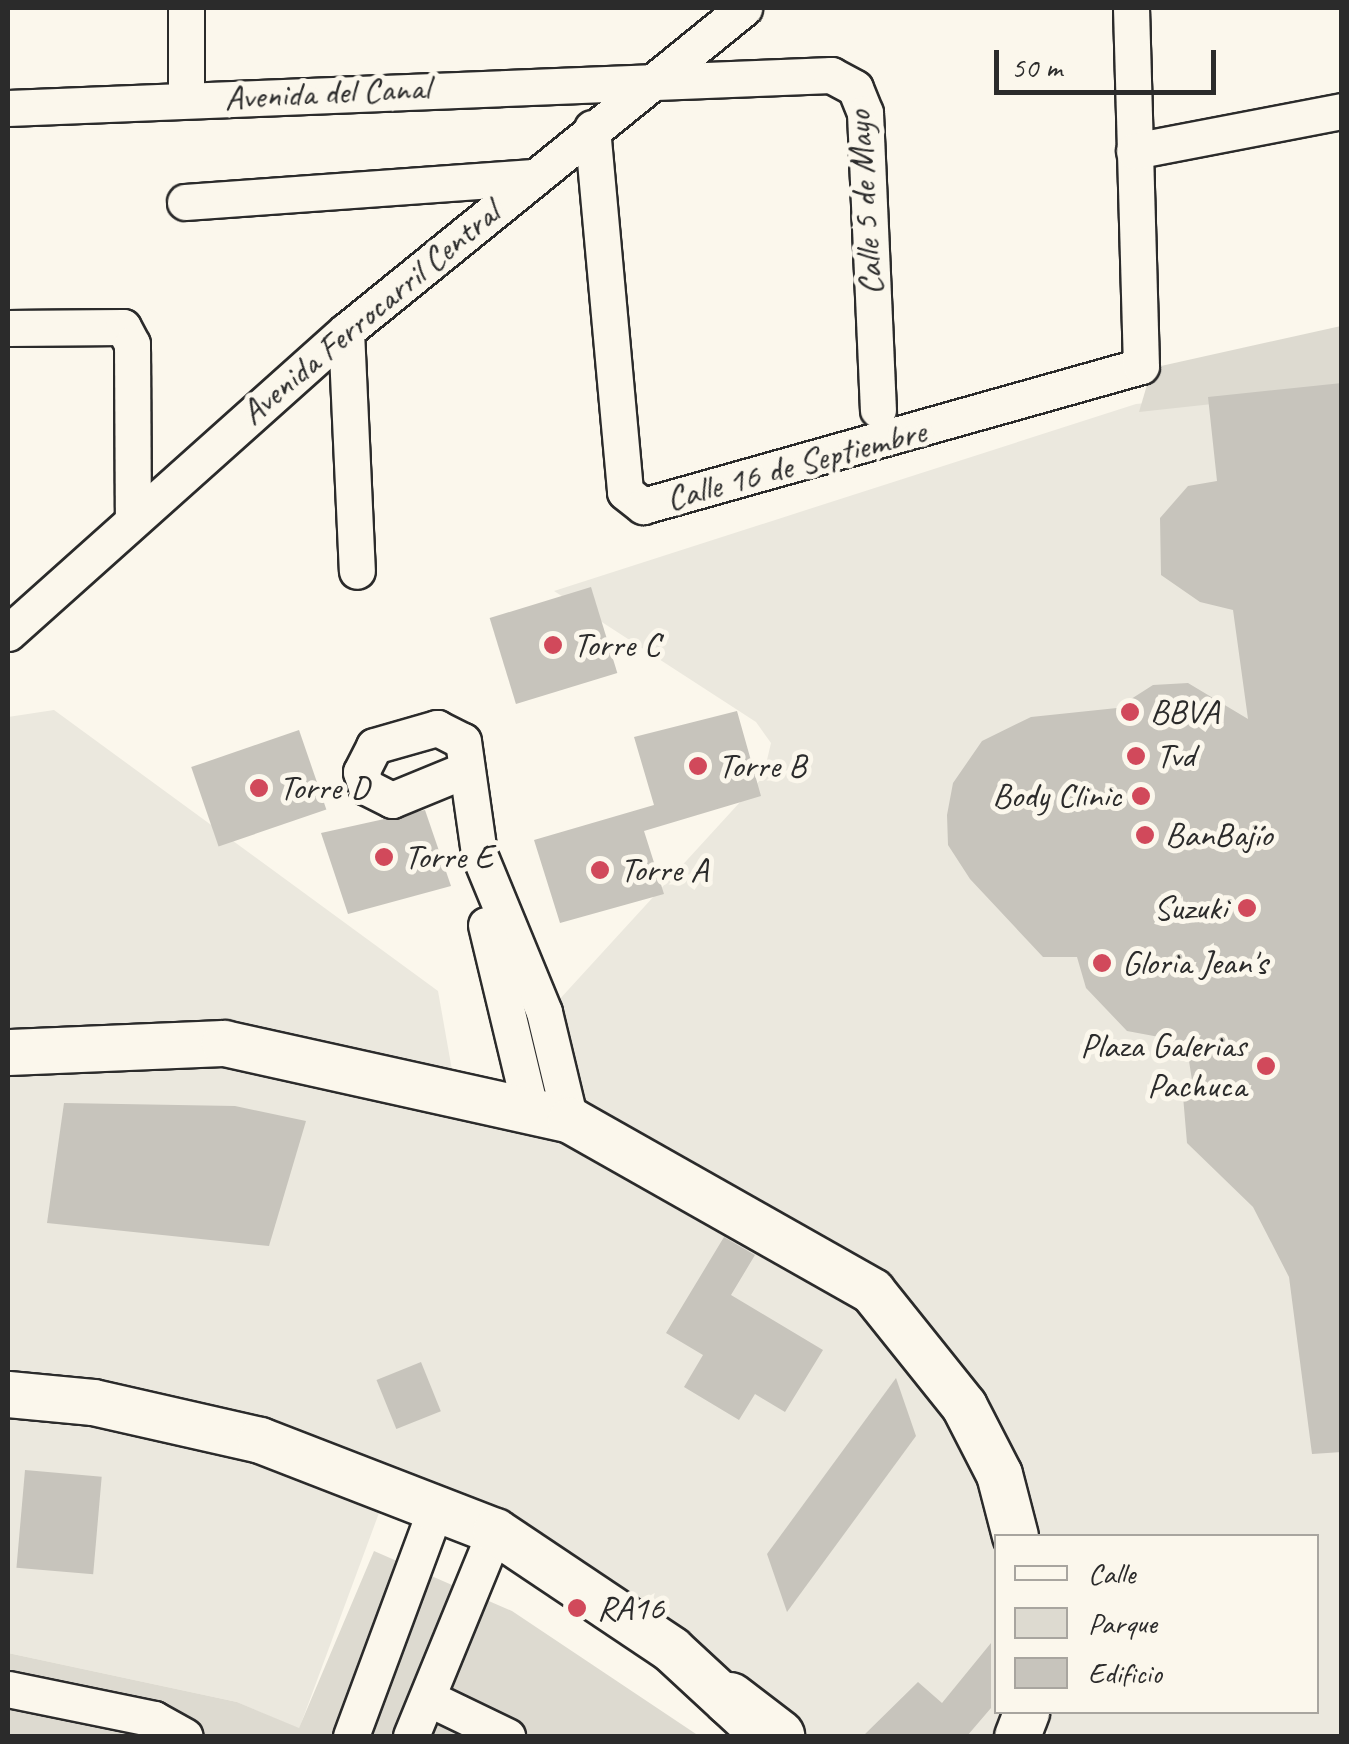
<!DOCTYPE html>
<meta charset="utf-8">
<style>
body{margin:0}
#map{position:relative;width:1349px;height:1744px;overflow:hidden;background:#fbf7ec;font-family:Caveat,sans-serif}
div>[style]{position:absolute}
.built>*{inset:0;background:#ebe8de}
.green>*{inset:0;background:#dddad0}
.building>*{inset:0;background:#c7c4bc;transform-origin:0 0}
.roads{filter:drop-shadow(2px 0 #2b2b2b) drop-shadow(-2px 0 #2b2b2b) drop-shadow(0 2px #2b2b2b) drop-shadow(0 -2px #2b2b2b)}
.minor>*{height:35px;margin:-17.5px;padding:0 17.5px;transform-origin:17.5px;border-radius:17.5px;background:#fbf7ec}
.major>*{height:45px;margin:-22.5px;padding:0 22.5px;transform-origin:22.5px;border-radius:22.5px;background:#fbf7ec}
.highway>*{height:52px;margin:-26px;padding:0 26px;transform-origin:26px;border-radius:26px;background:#fbf7ec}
.dots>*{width:28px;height:28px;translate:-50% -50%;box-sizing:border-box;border:5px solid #fbf7ec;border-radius:50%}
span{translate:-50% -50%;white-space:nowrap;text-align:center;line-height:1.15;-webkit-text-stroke:10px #fbf7ec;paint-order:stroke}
.street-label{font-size:35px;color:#2b2b2b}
.poi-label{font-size:35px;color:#2b2b2b}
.left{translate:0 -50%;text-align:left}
.right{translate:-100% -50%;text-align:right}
.frame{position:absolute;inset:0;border:10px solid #2b2b2b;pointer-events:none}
.legend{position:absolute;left:994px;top:1534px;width:325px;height:180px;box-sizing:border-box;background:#fbf7ec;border:2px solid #a8a59f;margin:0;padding:12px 18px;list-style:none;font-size:30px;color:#2b2b2b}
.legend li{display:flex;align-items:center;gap:20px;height:50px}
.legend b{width:50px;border:2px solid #a8a59f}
.scale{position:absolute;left:994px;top:50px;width:222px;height:45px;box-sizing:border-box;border:5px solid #2b2b2b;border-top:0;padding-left:12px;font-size:30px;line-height:35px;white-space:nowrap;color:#2b2b2b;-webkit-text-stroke:8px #fbf7ec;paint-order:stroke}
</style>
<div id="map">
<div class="built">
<div style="clip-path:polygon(1341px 383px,1341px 1736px,1049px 1736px,1041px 1712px,1316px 1712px,1316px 1536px,996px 1536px,996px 1712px,1026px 1712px,1017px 1736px,782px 1736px,389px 1486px,299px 1729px,237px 1702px,8px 1653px,8px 717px,54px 710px,438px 991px,455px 1087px,581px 1125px,558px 1001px,763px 777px,771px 743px,756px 722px,554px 591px,1136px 404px)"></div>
</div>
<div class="green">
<div style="clip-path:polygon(1341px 326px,1341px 390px,1139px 412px,1152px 368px)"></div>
<div style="clip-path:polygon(374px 1551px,512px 1611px,699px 1736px,8px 1736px,8px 1653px,237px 1702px,299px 1728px)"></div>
</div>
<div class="building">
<div style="clip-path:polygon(1342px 383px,1342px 1452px,1312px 1454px,1289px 1277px,1253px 1207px,1187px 1143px,1183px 1096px,1194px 1093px,1186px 1042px,1127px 1031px,1086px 988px,1077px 957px,1043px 957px,970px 879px,948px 845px,947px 815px,953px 783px,982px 741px,1031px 717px,1117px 708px,1153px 685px,1188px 683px,1248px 719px,1233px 610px,1200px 602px,1161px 575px,1160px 518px,1188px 486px,1217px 481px,1208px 397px)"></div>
<div style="left:591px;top:587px;width:90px;height:106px;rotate:73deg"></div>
<div style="clip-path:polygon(737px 711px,761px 796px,644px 831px,664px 894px,560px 923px,534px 840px,654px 805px,634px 737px)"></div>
<div style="left:299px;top:730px;width:84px;height:114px;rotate:71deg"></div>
<div style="clip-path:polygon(425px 810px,451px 886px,348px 914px,321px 833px)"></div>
<div style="clip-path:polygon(64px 1103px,235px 1106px,306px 1121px,269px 1246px,47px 1223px)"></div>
<div style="clip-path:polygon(724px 1237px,755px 1255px,731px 1295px,823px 1350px,785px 1412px,755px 1394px,739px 1420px,684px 1387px,703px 1355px,666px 1333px)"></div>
<div style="left:421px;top:1362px;width:53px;height:48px;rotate:68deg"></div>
<div style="clip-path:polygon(896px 1378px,916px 1436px,787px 1612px,767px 1554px)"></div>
<div style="left:25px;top:1470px;width:77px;height:98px;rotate:5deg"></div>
<div style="clip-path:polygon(991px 1643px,991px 1708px,967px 1736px,863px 1736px,918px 1682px,942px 1703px)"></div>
</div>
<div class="roads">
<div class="minor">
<div style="left:186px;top:8px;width:91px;rotate:90deg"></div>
<div style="left:8px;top:108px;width:824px;rotate:-2.3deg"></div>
<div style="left:831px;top:75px;width:27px;rotate:28deg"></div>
<div style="left:855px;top:88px;width:27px;rotate:68deg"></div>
<div style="left:865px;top:113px;width:297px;rotate:87.5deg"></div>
<div style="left:592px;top:128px;width:365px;rotate:84.8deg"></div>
<div style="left:625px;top:492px;width:23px;rotate:38deg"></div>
<div style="left:643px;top:506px;width:517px;rotate:-15.7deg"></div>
<div style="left:1141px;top:366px;width:358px;rotate:-91.6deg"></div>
<div style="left:1134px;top:151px;width:212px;rotate:-10.9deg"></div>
<div style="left:185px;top:202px;width:349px;rotate:-4.1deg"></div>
<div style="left:8px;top:328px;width:115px;rotate:-0.5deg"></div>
<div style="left:123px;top:327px;width:19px;rotate:62deg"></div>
<div style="left:132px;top:344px;width:169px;rotate:89.7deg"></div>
<div style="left:346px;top:331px;width:240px;rotate:87.4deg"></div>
<div style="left:8px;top:633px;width:453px;rotate:-41.8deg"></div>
<div style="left:346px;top:331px;width:513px;rotate:-39.06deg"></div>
<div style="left:465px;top:770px;width:79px;rotate:157.7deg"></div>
<div style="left:392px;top:800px;width:29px;rotate:-153deg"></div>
<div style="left:366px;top:787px;width:16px;rotate:-108deg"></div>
<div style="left:361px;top:772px;width:29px;rotate:-63deg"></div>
<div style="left:374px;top:746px;width:66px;rotate:-15.9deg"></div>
<div style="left:437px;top:728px;width:29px;rotate:27deg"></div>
<div style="left:463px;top:741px;width:114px;rotate:81.9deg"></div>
<div style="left:479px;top:854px;width:171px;rotate:67.6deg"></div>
<div style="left:544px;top:1012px;width:111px;rotate:76.5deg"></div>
<div style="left:486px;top:925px;width:184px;rotate:76.5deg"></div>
<div style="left:8px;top:1689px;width:149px;rotate:11.6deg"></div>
<div style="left:154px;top:1719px;width:35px;rotate:29deg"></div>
<div style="left:428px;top:1698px;width:88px;rotate:25.7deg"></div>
<div style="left:351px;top:1736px;width:244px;rotate:-69.6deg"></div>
<div style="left:411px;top:1736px;width:222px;rotate:-67.7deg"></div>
</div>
<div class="major">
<div style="left:8px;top:1052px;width:216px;rotate:-2.4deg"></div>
<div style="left:224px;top:1043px;width:354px;rotate:12.5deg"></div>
<div style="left:570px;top:1120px;width:347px;rotate:29.5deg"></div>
<div style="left:872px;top:1291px;width:147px;rotate:51.3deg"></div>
<div style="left:964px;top:1406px;width:76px;rotate:62.8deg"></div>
<div style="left:999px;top:1474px;width:64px;rotate:75.5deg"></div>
<div style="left:8px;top:1394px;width:85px;rotate:5.4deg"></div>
<div style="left:93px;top:1402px;width:171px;rotate:12.8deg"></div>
<div style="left:260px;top:1440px;width:252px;rotate:21.2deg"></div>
<div style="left:495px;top:1531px;width:212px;rotate:33.8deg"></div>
<div style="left:671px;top:1649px;width:112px;rotate:42.8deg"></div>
<div style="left:1017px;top:1736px;width:26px;rotate:-69deg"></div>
</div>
<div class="highway">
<div style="left:730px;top:1699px;width:61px;rotate:37.6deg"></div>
</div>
</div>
<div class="dots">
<div style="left:553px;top:645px;background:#d1495b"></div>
<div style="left:1130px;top:712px;background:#d1495b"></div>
<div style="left:1136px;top:756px;background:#d1495b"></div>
<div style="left:698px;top:766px;background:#d1495b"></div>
<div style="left:259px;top:788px;background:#d1495b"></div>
<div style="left:1141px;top:796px;background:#d1495b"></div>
<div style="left:1145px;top:835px;background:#d1495b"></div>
<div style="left:384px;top:857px;background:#d1495b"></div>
<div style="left:600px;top:870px;background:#d1495b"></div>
<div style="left:1247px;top:908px;background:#d1495b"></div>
<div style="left:1102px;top:963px;background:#d1495b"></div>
<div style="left:1266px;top:1066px;background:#d1495b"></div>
<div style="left:577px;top:1608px;background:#d1495b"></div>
</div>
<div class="street-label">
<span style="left:327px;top:93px;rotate:-3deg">Avenida del Canal</span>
<span style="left:865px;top:203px;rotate:-94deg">Calle 5 de Mayo</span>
<span style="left:370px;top:313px;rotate:-40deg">Avenida Ferrocarril Central</span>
<span style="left:796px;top:465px;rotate:-15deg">Calle 16 de Septiembre</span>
</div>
<div class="poi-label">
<span class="left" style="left:573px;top:645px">Torre C</span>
<span class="left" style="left:1150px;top:712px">BBVA</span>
<span class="left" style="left:1156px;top:756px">Tvd</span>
<span class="left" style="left:718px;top:766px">Torre B</span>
<span class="left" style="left:279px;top:788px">Torre D</span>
<span class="right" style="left:1121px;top:796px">Body Clinic</span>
<span class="left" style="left:1165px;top:835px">BanBajío</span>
<span class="left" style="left:404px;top:857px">Torre E</span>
<span class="left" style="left:620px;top:870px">Torre A</span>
<span class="right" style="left:1227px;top:908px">Suzuki</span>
<span class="left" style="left:1122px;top:963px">Gloria Jean's</span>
<span class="right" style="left:1246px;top:1066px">Plaza Galerias<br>Pachuca</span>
<span class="left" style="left:597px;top:1608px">RA16</span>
</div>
<div class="frame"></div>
<ul class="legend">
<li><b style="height:12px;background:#fbf7ec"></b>Calle</li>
<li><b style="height:28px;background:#dddad0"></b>Parque</li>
<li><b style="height:28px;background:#c7c4bc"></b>Edificio</li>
</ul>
<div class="scale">50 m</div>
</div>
